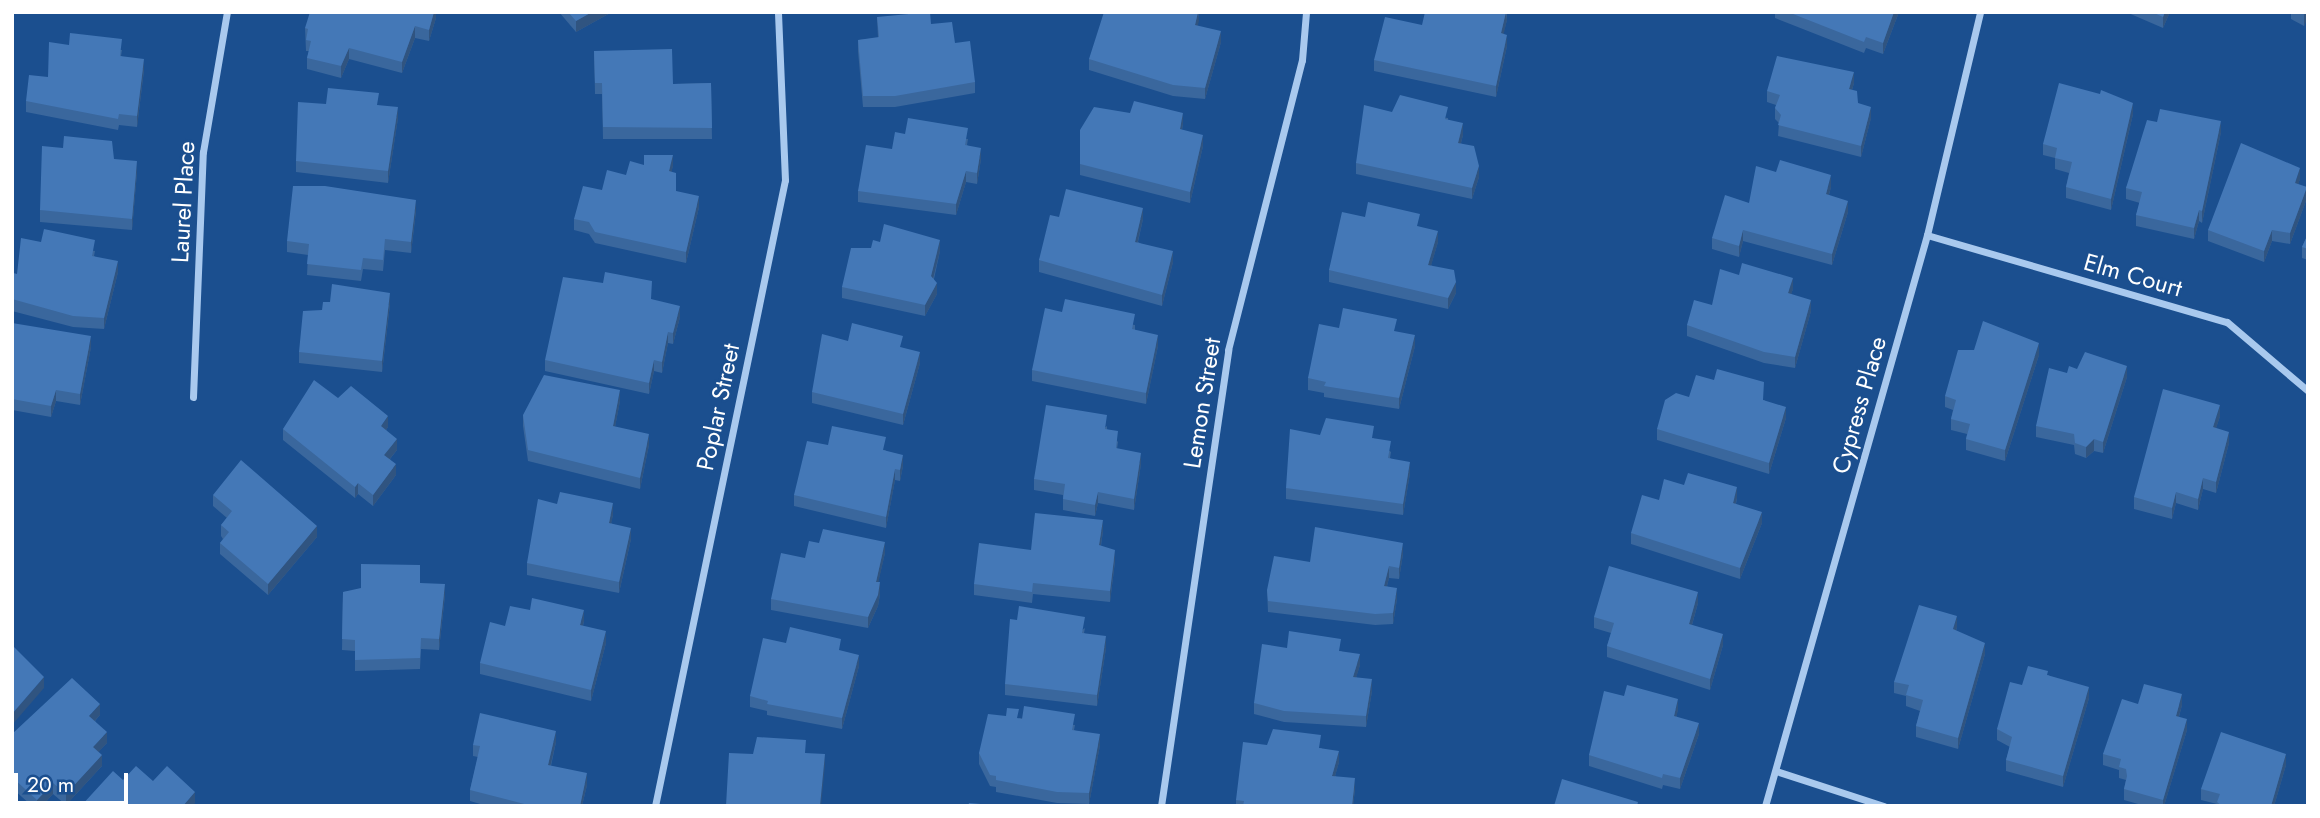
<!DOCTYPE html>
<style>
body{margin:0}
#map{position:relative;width:2320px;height:818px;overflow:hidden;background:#1b4f8f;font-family:Jost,sans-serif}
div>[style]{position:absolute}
.street>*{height:7px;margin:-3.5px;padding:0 3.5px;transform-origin:3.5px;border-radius:3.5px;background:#a9c9ee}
.wall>*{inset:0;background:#3a679d}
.shaded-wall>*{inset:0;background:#305480}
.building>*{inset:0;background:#4478b7}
span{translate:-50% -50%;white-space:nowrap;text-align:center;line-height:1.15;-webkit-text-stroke:5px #1b4f8f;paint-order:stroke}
.street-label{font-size:24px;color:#fff}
.frame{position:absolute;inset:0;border:14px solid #fff;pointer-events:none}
.scale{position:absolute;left:14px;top:773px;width:114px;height:32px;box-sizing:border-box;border:4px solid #fff;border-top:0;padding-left:9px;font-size:21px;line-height:24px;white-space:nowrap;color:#fff;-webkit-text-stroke:5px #1b4f8f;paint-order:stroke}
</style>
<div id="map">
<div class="street">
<div style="left:1927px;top:235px;width:312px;rotate:16.2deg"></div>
<div style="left:2227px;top:322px;width:106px;rotate:40.4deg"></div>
<div style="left:193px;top:397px;width:245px;rotate:-87.7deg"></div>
<div style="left:203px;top:152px;width:142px;rotate:-80.3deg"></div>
<div style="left:1776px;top:771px;width:114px;rotate:18deg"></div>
<div style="left:655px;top:806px;width:639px;rotate:-78.27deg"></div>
<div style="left:785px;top:180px;width:168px;rotate:-92.4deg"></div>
<div style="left:1161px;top:806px;width:461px;rotate:-81.6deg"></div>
<div style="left:1228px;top:350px;width:299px;rotate:-75.7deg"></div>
<div style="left:1302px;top:60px;width:48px;rotate:-85.2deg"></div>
<div style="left:1765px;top:806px;width:594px;rotate:-74.16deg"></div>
<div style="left:1927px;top:235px;width:229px;rotate:-76.6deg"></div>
</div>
<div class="wall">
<div style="clip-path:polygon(436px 12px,436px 18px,429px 41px,415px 38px,402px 73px,349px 59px,341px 78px,307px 69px,307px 58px,309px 51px,306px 51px,305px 28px)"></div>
<div style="clip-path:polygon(559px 12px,612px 12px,576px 32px)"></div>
<div style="clip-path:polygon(1199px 12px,1197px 26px,1221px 42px,1205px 99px,1173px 96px,1089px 70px,1089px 59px)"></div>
<div style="clip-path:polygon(1507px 12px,1507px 20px,1503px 34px,1507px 46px,1496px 97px,1374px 71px,1374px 60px,1422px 25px)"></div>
<div style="clip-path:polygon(1775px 12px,1899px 12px,1883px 54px,1866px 48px,1864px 53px,1775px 18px)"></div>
<div style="clip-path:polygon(2126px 12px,2170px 12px,2163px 28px)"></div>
<div style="clip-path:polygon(2291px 12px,2308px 12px,2304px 26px,2291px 19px)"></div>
<div style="clip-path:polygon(877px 17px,931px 24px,955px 43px,975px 82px,975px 93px,895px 107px,863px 107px,858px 51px,858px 40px,878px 38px)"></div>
<div style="clip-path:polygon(69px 45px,122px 50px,121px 56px,144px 70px,137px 127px,119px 125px,118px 130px,26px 112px,26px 101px,48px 77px)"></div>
<div style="clip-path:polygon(594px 51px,673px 84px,711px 83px,712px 139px,603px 139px,602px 94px,595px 94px)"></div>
<div style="clip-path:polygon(1854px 83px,1852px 90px,1858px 103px,1871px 118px,1861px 157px,1778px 136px,1779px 123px,1775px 119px,1775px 108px,1776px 105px,1767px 102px,1767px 91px)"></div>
<div style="clip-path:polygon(326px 104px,378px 105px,398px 118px,388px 183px,296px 172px,296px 161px)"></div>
<div style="clip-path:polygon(1392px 112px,1448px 118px,1448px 120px,1463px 135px,1461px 143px,1479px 177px,1472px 199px,1356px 174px,1356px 163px)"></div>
<div style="clip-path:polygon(2133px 114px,2111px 210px,2066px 198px,2066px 187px,2069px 173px,2055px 169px,2055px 158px,2043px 155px,2043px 144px)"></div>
<div style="clip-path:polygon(2157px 122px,2221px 132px,2202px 223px,2199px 221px,2194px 239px,2136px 226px,2136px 215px,2140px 203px,2126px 199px,2126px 188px)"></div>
<div style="clip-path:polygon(1183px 124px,1182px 130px,1203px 146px,1190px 203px,1080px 175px,1080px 130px)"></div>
<div style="clip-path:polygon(905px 134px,968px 139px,967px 145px,981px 159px,977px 184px,966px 182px,956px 215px,858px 202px,858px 191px)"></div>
<div style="clip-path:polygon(114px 159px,137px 172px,132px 230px,40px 222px,40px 210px)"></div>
<div style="clip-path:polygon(644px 165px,673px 166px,671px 172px,676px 191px,699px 207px,686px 263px,595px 243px,589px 234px,574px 230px,574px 219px,602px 190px)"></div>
<div style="clip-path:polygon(2300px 179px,2298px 184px,2307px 198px,2290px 244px,2272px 241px,2264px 262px,2208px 241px,2208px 230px)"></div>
<div style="clip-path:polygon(1831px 187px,1829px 195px,1848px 212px,1832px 265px,1743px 241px,1739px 257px,1712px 249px,1712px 238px,1749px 203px)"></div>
<div style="clip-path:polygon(416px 211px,411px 253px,385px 250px,383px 271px,363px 269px,361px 281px,307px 275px,308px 255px,287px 252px,287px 241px)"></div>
<div style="clip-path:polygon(1059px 217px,1143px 219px,1138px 242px,1173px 262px,1162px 306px,1039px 272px,1039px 260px)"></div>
<div style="clip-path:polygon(1365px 217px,1420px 227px,1438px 242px,1431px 265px,1456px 293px,1448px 309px,1329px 282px,1329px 270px)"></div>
<div style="clip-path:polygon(2308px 234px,2308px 260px,2302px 258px,2302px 247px)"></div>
<div style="clip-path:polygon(41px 242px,95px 251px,94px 256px,118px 272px,104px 329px,73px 327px,12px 311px,12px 273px,17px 274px)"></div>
<div style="clip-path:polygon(880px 242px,940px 251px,934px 279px,937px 294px,925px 316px,842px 298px,842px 287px,871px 248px)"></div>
<div style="clip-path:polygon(1793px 289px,1791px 294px,1811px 311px,1795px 368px,1764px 363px,1687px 336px,1687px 325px,1712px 305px)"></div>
<div style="clip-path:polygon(651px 299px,680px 317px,673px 344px,668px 343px,662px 373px,654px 371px,649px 394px,545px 371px,545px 360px)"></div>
<div style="clip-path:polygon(390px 304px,382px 372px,299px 363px,299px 352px)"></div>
<div style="clip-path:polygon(1062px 312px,1135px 325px,1135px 330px,1158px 346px,1146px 404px,1032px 381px,1032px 370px)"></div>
<div style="clip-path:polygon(12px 323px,91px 347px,80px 405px,56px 401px,51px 417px,12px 410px)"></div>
<div style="clip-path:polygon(1339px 328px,1397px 332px,1415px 346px,1399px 409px,1324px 397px,1324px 393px,1308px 390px,1308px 378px)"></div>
<div style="clip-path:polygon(848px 341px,903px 348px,920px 363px,903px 425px,812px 403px,812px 392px)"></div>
<div style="clip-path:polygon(2039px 355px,2005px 461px,1966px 450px,1966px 439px,1967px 434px,1951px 430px,1951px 419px,1953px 410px,1945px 407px,1945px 396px)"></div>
<div style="clip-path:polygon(2077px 369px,2127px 377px,2103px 453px,2094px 451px,2086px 458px,2075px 454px,2074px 445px,2036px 437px,2036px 426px,2067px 373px)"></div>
<div style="clip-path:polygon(1689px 397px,1764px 400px,1786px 418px,1769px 474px,1657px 440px,1657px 429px)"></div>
<div style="clip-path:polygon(338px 398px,388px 427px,386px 430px,397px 450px,390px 459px,396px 475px,373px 506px,358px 494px,355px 498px,283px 440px,283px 429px)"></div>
<div style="clip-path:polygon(620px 401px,615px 427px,649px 445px,640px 489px,528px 461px,523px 426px,523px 415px)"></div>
<div style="clip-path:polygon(2220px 416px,2216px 428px,2229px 443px,2216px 493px,2203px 489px,2198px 510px,2176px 503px,2172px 519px,2134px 509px,2134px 497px)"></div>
<div style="clip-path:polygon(1107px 426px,1107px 429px,1118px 442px,1117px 449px,1141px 464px,1134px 510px,1098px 503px,1095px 516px,1063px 510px,1063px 495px,1034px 490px,1034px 479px)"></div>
<div style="clip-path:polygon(1373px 438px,1391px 452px,1390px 458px,1410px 473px,1403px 515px,1286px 499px,1286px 488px)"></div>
<div style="clip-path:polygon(828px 445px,885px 450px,903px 466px,900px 481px,895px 480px,886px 528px,794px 506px,794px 495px)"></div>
<div style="clip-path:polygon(1684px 485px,1737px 498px,1736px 504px,1762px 523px,1740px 579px,1631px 544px,1631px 533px,1659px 500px)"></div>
<div style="clip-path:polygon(213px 495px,317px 537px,268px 595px,220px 554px,220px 543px,223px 539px,221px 536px,221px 525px,227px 518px,213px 506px)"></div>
<div style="clip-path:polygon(557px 504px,613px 515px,611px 523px,631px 539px,619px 593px,527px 575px,527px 563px)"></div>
<div style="clip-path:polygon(1103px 531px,1101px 546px,1115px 561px,1110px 602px,1033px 594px,1032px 603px,974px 595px,974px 584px,1031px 550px)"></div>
<div style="clip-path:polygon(885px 553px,878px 582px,880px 594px,878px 606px,868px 628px,771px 610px,771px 599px,805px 558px)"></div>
<div style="clip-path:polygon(1403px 554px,1399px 579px,1389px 578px,1387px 586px,1397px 599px,1393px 624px,1375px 625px,1268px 612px,1267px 590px,1310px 562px)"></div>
<div style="clip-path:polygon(420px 583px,445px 595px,439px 650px,421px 649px,420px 669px,355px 671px,355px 651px,342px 650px,343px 592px)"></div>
<div style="clip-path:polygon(1698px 603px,1692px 625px,1723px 645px,1710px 690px,1607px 657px,1607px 646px,1611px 633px,1594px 628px,1594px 617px)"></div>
<div style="clip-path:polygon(584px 621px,583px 626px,606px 643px,591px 701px,480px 674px,480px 663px,505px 626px)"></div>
<div style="clip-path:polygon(1957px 627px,1956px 631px,1985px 654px,1958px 749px,1916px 737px,1916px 726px,1920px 711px,1906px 706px,1906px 696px,1894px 693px,1894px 682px)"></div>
<div style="clip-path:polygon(1085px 628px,1084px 633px,1106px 648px,1097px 706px,1005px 695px,1005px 684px)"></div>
<div style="clip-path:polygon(786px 643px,841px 651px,859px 666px,842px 729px,767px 715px,767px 711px,750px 707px,750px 696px)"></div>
<div style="clip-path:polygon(1287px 648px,1341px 651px,1360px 665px,1356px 677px,1372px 691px,1366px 727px,1284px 722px,1254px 714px,1254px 703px)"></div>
<div style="clip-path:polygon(2048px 675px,2089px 698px,2063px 787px,2006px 771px,2006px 760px,2010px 747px,1997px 740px,1997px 729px,2022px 685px)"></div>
<div style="clip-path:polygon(1624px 696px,1678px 710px,1676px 716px,1699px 734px,1680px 789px,1663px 785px,1662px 789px,1589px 766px,1589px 755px)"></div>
<div style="clip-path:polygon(2138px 704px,2182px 705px,2179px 717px,2187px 730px,2164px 806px,2145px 806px,2124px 800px,2124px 789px,2126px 780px,2119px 778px,2119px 770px,2103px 765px,2103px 754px)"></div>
<div style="clip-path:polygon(100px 715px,95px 721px,107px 743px,98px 752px,102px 766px,66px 805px,53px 794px,42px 806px,32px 806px,12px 788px,12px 734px)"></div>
<div style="clip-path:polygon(1019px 718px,1075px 725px,1074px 730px,1100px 745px,1089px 804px,1057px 803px,996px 792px,996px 787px,990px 786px,979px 764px,979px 753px)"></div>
<div style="clip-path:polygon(556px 742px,551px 766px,587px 785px,582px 806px,487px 806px,470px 801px,470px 790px,478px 757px,473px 756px,473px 745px)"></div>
<div style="clip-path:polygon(1267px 745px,1321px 748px,1339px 762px,1335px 776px,1355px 789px,1353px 806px,1236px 806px,1236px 800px)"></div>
<div style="clip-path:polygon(2286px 765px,2274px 806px,2217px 806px,2217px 804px,2201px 800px,2201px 789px)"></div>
</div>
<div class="shaded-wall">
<div style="clip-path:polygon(434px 12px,436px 12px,436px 18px,429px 41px,429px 30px)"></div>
<div style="clip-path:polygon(592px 12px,612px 12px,576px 32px,576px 21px)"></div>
<div style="clip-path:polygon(1198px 12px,1199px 21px,1195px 36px,1195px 25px)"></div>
<div style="clip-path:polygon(1506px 12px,1507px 20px,1501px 45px,1501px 33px)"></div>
<div style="clip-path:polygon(1894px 12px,1899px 12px,1883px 54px,1883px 43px)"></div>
<div style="clip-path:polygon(2165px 12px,2170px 12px,2163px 28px,2163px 17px)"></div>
<div style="clip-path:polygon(2305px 12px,2308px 12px,2308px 18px,2304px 26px,2304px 15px)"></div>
<div style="clip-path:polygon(415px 26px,415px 38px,402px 73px,402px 62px)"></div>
<div style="clip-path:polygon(1221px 31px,1221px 42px,1205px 99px,1205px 88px)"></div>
<div style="clip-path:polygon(1507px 35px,1507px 46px,1496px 97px,1496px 86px)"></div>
<div style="clip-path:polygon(349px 48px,349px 59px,341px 78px,341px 66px)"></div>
<div style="clip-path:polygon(144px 59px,144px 70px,137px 127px,137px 116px)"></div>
<div style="clip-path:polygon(1854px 72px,1854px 83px,1849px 100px,1849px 89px)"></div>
<div style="clip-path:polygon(2133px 103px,2133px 114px,2111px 210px,2111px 199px)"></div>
<div style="clip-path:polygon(398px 107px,398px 118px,388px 183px,388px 171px)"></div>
<div style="clip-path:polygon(1871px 107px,1871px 118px,1861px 157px,1861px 146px)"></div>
<div style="clip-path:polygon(1183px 113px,1183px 124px,1180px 140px,1180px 129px)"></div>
<div style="clip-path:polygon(2221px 121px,2221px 132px,2202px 223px,2202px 211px)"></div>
<div style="clip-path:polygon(1463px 123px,1463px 135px,1458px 154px,1458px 143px)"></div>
<div style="clip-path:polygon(1203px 135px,1203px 146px,1190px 203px,1190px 192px)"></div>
<div style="clip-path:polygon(981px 148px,981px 159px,977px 184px,977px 173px)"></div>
<div style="clip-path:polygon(673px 155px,673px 166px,669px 182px,669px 171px)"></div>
<div style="clip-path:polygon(137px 161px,137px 172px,132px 230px,132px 219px)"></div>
<div style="clip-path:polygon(1479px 166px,1479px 177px,1472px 199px,1472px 188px)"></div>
<div style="clip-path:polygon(2300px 168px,2300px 179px,2295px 194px,2295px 183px)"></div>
<div style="clip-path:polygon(966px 171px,966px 182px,956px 215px,956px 204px)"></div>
<div style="clip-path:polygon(1831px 175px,1831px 187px,1826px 205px,1826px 194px)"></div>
<div style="clip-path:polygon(2307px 187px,2307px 198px,2290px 244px,2290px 233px)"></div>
<div style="clip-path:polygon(699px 196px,699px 207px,686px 263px,686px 252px)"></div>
<div style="clip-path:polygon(416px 200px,416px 211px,411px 253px,411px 242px)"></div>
<div style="clip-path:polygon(1848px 201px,1848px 212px,1832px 265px,1832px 254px)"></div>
<div style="clip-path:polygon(1143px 208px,1143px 219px,1135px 253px,1135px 242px)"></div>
<div style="clip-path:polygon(2199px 210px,2199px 221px,2194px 239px,2194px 228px)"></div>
<div style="clip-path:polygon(1743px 230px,1743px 241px,1739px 257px,1739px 246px)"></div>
<div style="clip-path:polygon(2272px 230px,2272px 241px,2264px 262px,2264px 251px)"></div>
<div style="clip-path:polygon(1438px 231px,1438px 242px,1428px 276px,1428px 265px)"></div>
<div style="clip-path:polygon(940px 240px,940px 251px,931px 287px,931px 276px)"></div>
<div style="clip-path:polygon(1173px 251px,1173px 262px,1162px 306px,1162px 295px)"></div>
<div style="clip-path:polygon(118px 261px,118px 272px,104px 329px,104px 318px)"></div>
<div style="clip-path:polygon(1793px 278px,1793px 289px,1788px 304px,1788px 293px)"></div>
<div style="clip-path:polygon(1456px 282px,1456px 293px,1448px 309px,1448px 298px)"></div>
<div style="clip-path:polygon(937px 283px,937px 294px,925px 316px,925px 305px)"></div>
<div style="clip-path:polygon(390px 293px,390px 304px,382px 372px,382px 361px)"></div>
<div style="clip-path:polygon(1811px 300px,1811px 311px,1795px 368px,1795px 357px)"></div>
<div style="clip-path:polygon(680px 306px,680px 317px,673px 344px,673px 333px)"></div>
<div style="clip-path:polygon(668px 332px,668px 343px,662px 373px,662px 362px)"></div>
<div style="clip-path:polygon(1158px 335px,1158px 346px,1146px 404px,1146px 393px)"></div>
<div style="clip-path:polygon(1415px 335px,1415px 346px,1399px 409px,1399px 398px)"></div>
<div style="clip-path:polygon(91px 336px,91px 347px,80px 405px,80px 394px)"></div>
<div style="clip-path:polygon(2039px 343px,2039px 355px,2005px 461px,2005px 450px)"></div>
<div style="clip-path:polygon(920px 352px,920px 363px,903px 425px,903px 414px)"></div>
<div style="clip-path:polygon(654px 360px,654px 371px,649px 394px,649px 383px)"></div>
<div style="clip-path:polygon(2127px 366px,2127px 377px,2103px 453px,2103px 442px)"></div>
<div style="clip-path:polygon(56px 390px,56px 401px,51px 417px,51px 406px)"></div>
<div style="clip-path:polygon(620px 390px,620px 401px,613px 438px,613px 426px)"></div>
<div style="clip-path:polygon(2220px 405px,2220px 416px,2213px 438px,2213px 427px)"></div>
<div style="clip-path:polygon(1786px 407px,1786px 418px,1769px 474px,1769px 463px)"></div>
<div style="clip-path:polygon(388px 416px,388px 427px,381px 437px,381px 426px)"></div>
<div style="clip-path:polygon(2229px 432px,2229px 443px,2216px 493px,2216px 482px)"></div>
<div style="clip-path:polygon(649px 434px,649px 445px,640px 489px,640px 478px)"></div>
<div style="clip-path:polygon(397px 439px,397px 450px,384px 466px,384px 455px)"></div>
<div style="clip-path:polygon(2094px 439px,2094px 451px,2086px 458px,2086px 447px)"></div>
<div style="clip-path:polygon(1141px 453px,1141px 464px,1134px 510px,1134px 499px)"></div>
<div style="clip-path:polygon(903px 455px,903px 466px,900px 481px,900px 470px)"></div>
<div style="clip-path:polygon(1410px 462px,1410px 473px,1403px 515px,1403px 504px)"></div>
<div style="clip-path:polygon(396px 464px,396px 475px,373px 506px,373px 495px)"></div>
<div style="clip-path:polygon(895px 469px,895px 480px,886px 528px,886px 517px)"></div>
<div style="clip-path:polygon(2203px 478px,2203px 489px,2198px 510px,2198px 499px)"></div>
<div style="clip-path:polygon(358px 483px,358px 494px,355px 498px,355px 487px)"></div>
<div style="clip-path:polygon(1737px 487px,1737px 498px,1733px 514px,1733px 503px)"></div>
<div style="clip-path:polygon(1098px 492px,1098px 503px,1095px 516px,1095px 505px)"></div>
<div style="clip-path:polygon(2176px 492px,2176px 503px,2172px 519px,2172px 508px)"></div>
<div style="clip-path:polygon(613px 503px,613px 515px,609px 534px,609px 523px)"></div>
<div style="clip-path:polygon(1762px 512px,1762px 523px,1740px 579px,1740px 568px)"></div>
<div style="clip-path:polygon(1103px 520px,1103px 531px,1099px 557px,1099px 545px)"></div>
<div style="clip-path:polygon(317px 526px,317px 537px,268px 595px,268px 584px)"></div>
<div style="clip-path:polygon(631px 528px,631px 539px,619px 593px,619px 582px)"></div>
<div style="clip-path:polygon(885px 542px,885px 553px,876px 593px,876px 582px)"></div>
<div style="clip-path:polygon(1403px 543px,1403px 554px,1399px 579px,1399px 568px)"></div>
<div style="clip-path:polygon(1115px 550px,1115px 561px,1110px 602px,1110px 591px)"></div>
<div style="clip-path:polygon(1389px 566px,1389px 578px,1384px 597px,1384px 586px)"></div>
<div style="clip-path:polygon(880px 582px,880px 594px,878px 606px,868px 628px,868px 617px)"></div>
<div style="clip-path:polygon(445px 584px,445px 595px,439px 650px,439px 639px)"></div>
<div style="clip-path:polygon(1397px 588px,1397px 599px,1393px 624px,1393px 613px)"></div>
<div style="clip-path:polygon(1698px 592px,1698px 603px,1689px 635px,1689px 624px)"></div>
<div style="clip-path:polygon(584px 610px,584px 621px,580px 636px,580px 625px)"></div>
<div style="clip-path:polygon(1957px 616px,1957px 627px,1953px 641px,1953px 629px)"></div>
<div style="clip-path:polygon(606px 631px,606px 643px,591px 701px,591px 690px)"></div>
<div style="clip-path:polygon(1723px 634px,1723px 645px,1710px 690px,1710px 679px)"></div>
<div style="clip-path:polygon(1106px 636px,1106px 648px,1097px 706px,1097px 695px)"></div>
<div style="clip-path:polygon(1985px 643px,1985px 654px,1958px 749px,1958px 738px)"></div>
<div style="clip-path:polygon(1360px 654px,1360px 665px,1353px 688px,1353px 677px)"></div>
<div style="clip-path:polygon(859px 655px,859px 666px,842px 729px,842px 718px)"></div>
<div style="clip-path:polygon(44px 677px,44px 688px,12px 725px,12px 714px)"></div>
<div style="clip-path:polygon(1372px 679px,1372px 691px,1366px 727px,1366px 716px)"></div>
<div style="clip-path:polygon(2089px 687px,2089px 698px,2063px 787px,2063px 776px)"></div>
<div style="clip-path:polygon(2182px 694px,2182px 705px,2176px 727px,2176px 716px)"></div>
<div style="clip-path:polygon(1678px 699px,1678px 710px,1674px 727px,1674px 716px)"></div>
<div style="clip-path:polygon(100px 704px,100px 715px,89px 727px,89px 716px)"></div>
<div style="clip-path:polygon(2187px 719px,2187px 730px,2164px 806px,2163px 806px,2163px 800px)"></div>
<div style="clip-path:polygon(1699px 723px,1699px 734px,1680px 789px,1680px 778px)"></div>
<div style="clip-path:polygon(556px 731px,556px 742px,548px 776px,548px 765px)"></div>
<div style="clip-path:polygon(107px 732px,107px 743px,93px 758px,93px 747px)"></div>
<div style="clip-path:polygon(1100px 734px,1100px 745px,1089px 804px,1089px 793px)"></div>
<div style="clip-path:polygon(1339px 751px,1339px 762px,1332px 787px,1332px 776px)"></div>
<div style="clip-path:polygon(825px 754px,825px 765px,821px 806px,820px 806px)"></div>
<div style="clip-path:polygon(2286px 754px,2286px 765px,2274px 806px,2271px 806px)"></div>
<div style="clip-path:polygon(102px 755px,102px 766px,66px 805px,66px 794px)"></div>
<div style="clip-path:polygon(587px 773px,587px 785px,582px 806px,580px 806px)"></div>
<div style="clip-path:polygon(1355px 778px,1355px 789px,1353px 806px,1352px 806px)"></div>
<div style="clip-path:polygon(53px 783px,53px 794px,42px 806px,37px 806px,37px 800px)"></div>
<div style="clip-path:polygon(195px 792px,195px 803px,193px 806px,183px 806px)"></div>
</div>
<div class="building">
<div style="clip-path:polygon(310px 12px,434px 12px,429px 30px,415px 26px,402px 62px,349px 48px,341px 66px,307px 58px,311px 41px,306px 40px,308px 29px,305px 28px)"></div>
<div style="clip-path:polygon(568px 12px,592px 12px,576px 21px)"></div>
<div style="clip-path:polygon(930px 12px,931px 24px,952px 22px,955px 43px,970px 41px,975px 82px,895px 96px,863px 96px,858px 40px,879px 37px,877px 17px)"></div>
<div style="clip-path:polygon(1104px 12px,1198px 12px,1195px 25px,1221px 31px,1205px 88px,1173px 85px,1089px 59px)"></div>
<div style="clip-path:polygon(1425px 12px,1506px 12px,1501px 33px,1507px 35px,1496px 86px,1374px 60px,1385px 17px,1422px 25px)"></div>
<div style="clip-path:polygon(1788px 12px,1894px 12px,1883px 43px,1866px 37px,1864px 42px)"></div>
<div style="clip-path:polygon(2152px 12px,2165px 12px,2163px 17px)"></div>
<div style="clip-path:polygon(70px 33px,122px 39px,120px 56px,144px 59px,137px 116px,119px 114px,118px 119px,26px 101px,29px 75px,48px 77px,49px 42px,69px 45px)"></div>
<div style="clip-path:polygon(672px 49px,673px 84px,711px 83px,712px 128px,603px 127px,602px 83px,595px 83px,594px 51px)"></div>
<div style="clip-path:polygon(1777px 56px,1854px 72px,1849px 89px,1857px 91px,1858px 103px,1871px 107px,1861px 146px,1778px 125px,1781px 115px,1775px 108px,1780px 95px,1767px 91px)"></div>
<div style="clip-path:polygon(2059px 83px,2100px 94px,2101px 90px,2133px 103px,2111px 199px,2066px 187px,2072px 162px,2055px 158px,2057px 148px,2043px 144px)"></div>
<div style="clip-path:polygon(328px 88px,379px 93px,377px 105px,398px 107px,388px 171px,296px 161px,298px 102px,326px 104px)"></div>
<div style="clip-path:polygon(1400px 95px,1448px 107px,1445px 119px,1463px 123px,1458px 143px,1474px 146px,1479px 166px,1472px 188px,1356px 163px,1364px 105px,1392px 112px)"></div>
<div style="clip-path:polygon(1134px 101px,1183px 113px,1180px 129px,1203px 135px,1190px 192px,1080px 164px,1080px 130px,1094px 107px,1130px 113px)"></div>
<div style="clip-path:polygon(2160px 109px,2221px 121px,2202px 211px,2199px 210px,2194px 228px,2136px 215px,2142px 192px,2126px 188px,2147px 120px,2157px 122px)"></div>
<div style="clip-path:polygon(908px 118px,968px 128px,965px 145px,981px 148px,977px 173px,966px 171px,956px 204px,858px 191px,866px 145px,892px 149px,895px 132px,905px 134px)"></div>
<div style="clip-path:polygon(64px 136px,112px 141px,114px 159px,137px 161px,132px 219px,40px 210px,42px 146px,63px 148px)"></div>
<div style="clip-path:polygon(2241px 143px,2300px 168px,2295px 183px,2307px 187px,2290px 233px,2272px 230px,2264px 251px,2208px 230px)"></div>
<div style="clip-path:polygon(644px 155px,673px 155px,669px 171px,676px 173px,676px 191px,699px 196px,686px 252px,595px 232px,589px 222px,574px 219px,583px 186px,602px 190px,607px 170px,626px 175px,630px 161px,644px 165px)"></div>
<div style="clip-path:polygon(1780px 160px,1831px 175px,1826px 194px,1848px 201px,1832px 254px,1743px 230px,1739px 246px,1712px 238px,1725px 195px,1749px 203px,1756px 166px,1776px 172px)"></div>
<div style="clip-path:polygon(293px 186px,325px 186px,416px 200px,411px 242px,385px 239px,383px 260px,363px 258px,361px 270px,307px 264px,309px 244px,287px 241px)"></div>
<div style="clip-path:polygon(1066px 189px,1143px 208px,1135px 242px,1173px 251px,1162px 295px,1039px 260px,1050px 215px,1059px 217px)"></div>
<div style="clip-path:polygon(1368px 202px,1420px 214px,1417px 226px,1438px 231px,1428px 265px,1454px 270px,1456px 282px,1448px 298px,1329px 270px,1342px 212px,1365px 217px)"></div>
<div style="clip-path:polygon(884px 224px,940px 240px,931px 276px,937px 283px,925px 305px,842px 287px,851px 248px,871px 248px,873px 240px,880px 242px)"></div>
<div style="clip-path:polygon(44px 229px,95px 240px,92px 256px,118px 261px,104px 318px,73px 316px,12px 299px,12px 273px,17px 274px,21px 238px,41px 242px)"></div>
<div style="clip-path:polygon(2308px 234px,2308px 249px,2302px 247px)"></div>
<div style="clip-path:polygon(1742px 263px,1793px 278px,1788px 293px,1811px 300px,1795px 357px,1764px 352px,1687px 325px,1694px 300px,1712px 305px,1720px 269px,1739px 275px)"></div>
<div style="clip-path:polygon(605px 272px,652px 281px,651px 299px,680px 306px,673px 333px,668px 332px,662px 362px,654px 360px,649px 383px,545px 360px,563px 277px,603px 283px)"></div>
<div style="clip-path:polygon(332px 284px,390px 293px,382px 361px,299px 352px,303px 311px,322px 310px,323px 302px,330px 302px)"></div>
<div style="clip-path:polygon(1065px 299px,1135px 314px,1132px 329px,1158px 335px,1146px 393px,1032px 370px,1045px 308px,1062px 312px)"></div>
<div style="clip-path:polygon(1343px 308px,1397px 319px,1394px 331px,1415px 335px,1399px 398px,1324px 386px,1326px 382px,1308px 378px,1319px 324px,1339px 328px)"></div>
<div style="clip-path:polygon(1983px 321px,2039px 343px,2005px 450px,1966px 439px,1970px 424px,1951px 419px,1956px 400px,1945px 396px,1958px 350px,1974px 350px)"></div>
<div style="clip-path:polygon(12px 323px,91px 336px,80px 394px,56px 390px,51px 406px,12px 399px)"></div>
<div style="clip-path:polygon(852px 323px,903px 336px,900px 347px,920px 352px,903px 414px,812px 392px,822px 334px,848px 341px)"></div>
<div style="clip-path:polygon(2085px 352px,2127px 366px,2103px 442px,2094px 439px,2086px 447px,2075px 443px,2074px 434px,2036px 426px,2049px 368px,2067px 373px,2069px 366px,2077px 369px)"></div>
<div style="clip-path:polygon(1717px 369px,1764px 382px,1763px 400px,1786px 407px,1769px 463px,1657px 429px,1665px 400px,1676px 393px,1689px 397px,1696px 375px,1714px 380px)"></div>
<div style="clip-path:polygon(544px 375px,620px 390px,613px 426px,649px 434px,640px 478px,528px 450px,523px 415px)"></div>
<div style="clip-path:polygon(314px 380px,338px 398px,351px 386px,388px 416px,381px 426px,397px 439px,384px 455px,396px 464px,373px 495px,358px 483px,355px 487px,283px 429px)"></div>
<div style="clip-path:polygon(2163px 389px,2220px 405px,2213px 427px,2229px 432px,2216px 482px,2203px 478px,2198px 499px,2176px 492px,2172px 508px,2134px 497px)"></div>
<div style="clip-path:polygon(1046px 405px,1107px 415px,1105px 429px,1118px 431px,1116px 448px,1141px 453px,1134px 499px,1098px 492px,1095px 505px,1063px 499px,1065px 484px,1034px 479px)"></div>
<div style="clip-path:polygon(1326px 418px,1374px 426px,1372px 438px,1391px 441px,1388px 458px,1410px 462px,1403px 504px,1286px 488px,1290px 429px,1320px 435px)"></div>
<div style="clip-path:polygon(832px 426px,886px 437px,883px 450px,903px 455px,900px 470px,895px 469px,886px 517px,794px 495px,807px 441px,828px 445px)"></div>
<div style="clip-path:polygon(241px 460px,317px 526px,268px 584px,220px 543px,229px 532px,221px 525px,232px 511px,213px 495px)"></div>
<div style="clip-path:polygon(1688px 473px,1737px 487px,1733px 503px,1762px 512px,1740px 568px,1631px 533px,1642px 495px,1659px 500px,1664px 479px,1684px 485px)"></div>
<div style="clip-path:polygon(560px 492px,613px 503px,609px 523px,631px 528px,619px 582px,527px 563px,538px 499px,557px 504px)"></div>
<div style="clip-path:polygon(1035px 513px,1103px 520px,1099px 545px,1115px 550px,1110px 591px,1033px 583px,1032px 592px,974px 584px,979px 543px,1031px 550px)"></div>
<div style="clip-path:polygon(1315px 527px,1403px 543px,1399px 568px,1389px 566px,1384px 586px,1397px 588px,1393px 613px,1375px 614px,1268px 601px,1267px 590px,1274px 556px,1310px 562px)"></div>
<div style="clip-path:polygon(823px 529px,885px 542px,876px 582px,880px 582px,878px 595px,868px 617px,771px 599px,781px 553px,805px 558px,809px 541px,819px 543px)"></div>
<div style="clip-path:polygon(361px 564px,420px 565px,420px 583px,445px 584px,439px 639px,421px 638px,420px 658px,355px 660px,355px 640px,342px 639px,343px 592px,361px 588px)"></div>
<div style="clip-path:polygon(1609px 566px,1698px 592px,1689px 624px,1723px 634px,1710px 679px,1607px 646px,1614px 623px,1594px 617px)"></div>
<div style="clip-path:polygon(532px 598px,584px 610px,580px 625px,606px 631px,591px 690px,480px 663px,490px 622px,505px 626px,510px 606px,530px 610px)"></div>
<div style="clip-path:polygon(1919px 605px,1957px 616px,1953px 629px,1985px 643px,1958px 738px,1916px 726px,1923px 700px,1906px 695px,1909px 685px,1894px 682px)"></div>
<div style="clip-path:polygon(1019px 606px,1085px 617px,1082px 633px,1106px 636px,1097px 695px,1005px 684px,1010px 619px,1017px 620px)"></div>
<div style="clip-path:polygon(790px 627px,841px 639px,839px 650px,859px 655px,842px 718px,767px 704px,768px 701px,750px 696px,763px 638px,786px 643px)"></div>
<div style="clip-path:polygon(1289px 631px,1341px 639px,1339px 651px,1360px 654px,1353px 677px,1372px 679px,1366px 716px,1284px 711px,1254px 703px,1262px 644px,1287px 648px)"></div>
<div style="clip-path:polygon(12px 645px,44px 677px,12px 714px)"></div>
<div style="clip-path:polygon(2028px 666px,2048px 671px,2047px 675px,2089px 687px,2063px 776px,2006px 760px,2012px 737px,1997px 729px,2010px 682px,2022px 685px)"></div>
<div style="clip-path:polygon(72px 678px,100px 704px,89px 716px,107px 732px,93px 747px,102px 755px,66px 794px,53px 783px,37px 800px,12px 777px,12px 734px)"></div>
<div style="clip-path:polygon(2144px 684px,2182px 694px,2176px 716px,2187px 719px,2163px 800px,2124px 789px,2127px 776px,2126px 769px,2119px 767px,2121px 759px,2103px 754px,2122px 699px,2138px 704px)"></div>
<div style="clip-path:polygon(1627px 685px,1678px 699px,1674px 716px,1699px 723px,1680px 778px,1663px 774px,1662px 778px,1589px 755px,1604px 691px,1624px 696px)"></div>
<div style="clip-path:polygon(1024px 706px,1075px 714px,1072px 730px,1100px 734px,1089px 793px,1057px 792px,996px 780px,996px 776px,990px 775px,979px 753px,988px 714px,1006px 716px,1007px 708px,1019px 709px,1017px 718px,1022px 719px)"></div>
<div style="clip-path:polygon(480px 713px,556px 731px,548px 765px,587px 773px,580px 806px,532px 806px,470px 790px,480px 746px,473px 745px)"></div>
<div style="clip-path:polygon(1273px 729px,1321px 735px,1319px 748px,1339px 751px,1332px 776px,1355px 778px,1352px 806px,1243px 806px,1244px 801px,1236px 800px,1243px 742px,1267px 745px)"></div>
<div style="clip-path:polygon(2221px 732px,2286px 754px,2271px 806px,2222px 806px,2217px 802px,2220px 794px,2201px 789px)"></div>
<div style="clip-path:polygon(757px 737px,806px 740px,805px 753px,825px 754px,820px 806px,726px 806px,729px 753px,753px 754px)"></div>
<div style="clip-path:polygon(136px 766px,153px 781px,167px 766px,195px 792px,183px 806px,81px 806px,113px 771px,123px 780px)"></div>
<div style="clip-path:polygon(1562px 779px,1638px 802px,1637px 806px,1554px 806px)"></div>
<div style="clip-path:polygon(969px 803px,1004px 806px,968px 806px)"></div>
</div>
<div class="street-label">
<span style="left:183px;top:202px;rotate:-87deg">Laurel Place</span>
<span style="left:2133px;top:275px;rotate:16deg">Elm Court</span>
<span style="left:1202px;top:403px;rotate:-81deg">Lemon Street</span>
<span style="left:1859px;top:405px;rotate:-74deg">Cypress Place</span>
<span style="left:718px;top:407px;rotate:-78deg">Poplar Street</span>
</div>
<div class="frame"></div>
<div class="scale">20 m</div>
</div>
